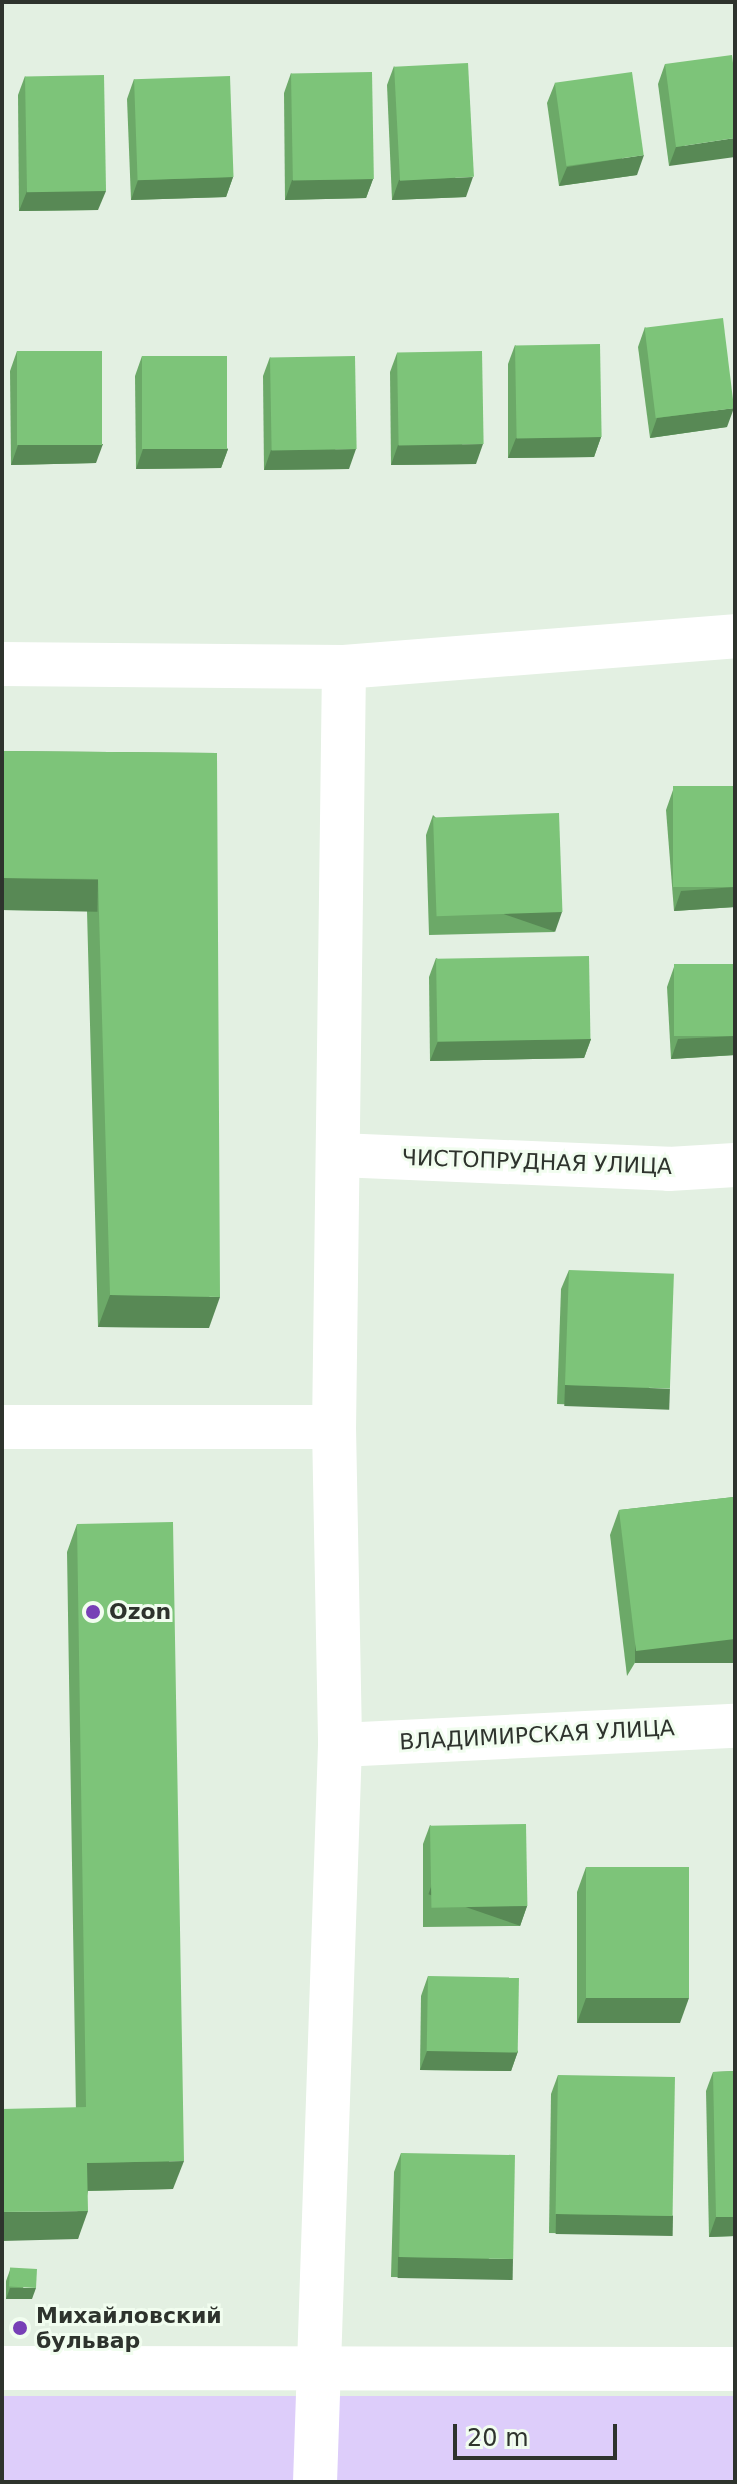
<!DOCTYPE html>
<meta charset="utf-8">
<style>
body{margin:0}
#map{position:relative;width:737px;height:2484px;overflow:hidden;background:#e3f0e2;font-family:"DejaVu Sans",sans-serif}
div>[style]{position:absolute}
.green>*{inset:0;background:#ddcdfa;transform-origin:0 0}
.minor>*{height:44px;margin:-22px;padding:0 22px;transform-origin:22px;border-radius:22px;background:#fff}
.wall>*{inset:0;background:#6ca968}
.shaded-wall>*{inset:0;background:#588955;transform-origin:0 0}
.building>*{inset:0;background:#7dc479;transform-origin:0 0}
.dots>*{width:22px;height:22px;translate:-50% -50%;box-sizing:border-box;border:4px solid #f1fdef;border-radius:50%}
span{translate:-50% -50%;white-space:nowrap;text-align:center;line-height:1.15;-webkit-text-stroke:6px #f1fdef;paint-order:stroke}
.street-label{font-size:22px;color:#2e332d}
.poi-label{font-size:22px;color:#2e332d;font-weight:700}
.left{translate:0 -50%;text-align:left}
.frame{position:absolute;inset:0;border:4px solid #2e332d;pointer-events:none}
.scale{position:absolute;left:453px;top:2424px;width:164px;height:36px;box-sizing:border-box;border:4px solid #2e332d;border-top:0;padding-left:10px;font-size:24px;line-height:28px;white-space:nowrap;color:#2e332d;-webkit-text-stroke:6px #f1fdef;paint-order:stroke}
</style>
<div id="map">
<div class="green">
<div style="left:735px;top:2396px;width:86px;height:733px;rotate:90deg"></div>
</div>
<div class="minor">
<div style="left:2px;top:664px;width:342px;rotate:0.5deg"></div>
<div style="left:344px;top:667px;width:760px;rotate:90.75deg"></div>
<div style="left:334px;top:1427px;width:318px;rotate:88.9deg"></div>
<div style="left:340px;top:1745px;width:737px;rotate:91.94deg"></div>
<div style="left:344px;top:667px;width:392px;rotate:-4.5deg"></div>
<div style="left:339px;top:1155px;width:330px;rotate:2.4deg"></div>
<div style="left:669px;top:1169px;width:66px;rotate:-3.5deg"></div>
<div style="left:2px;top:1427px;width:332px"></div>
<div style="left:340px;top:1745px;width:395px;rotate:-2.8deg"></div>
<div style="left:2px;top:2368px;width:733px;rotate:0.08deg"></div>
</div>
<div class="wall">
<div style="clip-path:polygon(665px 64px,735px 79px,669px 166px,658px 84px)"></div>
<div style="clip-path:polygon(394px 66px,466px 197px,392px 200px,387px 85px)"></div>
<div style="clip-path:polygon(291px 73px,373px 179px,366px 198px,285px 200px,284px 93px)"></div>
<div style="clip-path:polygon(25px 76px,98px 210px,19px 211px,18px 95px)"></div>
<div style="clip-path:polygon(134px 79px,233px 177px,226px 197px,131px 200px,127px 99px)"></div>
<div style="clip-path:polygon(555px 83px,637px 175px,559px 186px,547px 103px)"></div>
<div style="clip-path:polygon(645px 327px,727px 427px,650px 438px,638px 347px)"></div>
<div style="clip-path:polygon(515px 345px,601px 437px,594px 457px,508px 458px,508px 364px)"></div>
<div style="clip-path:polygon(17px 351px,96px 463px,11px 465px,10px 371px)"></div>
<div style="clip-path:polygon(397px 353px,476px 464px,391px 465px,390px 372px)"></div>
<div style="clip-path:polygon(142px 356px,228px 449px,221px 468px,136px 469px,135px 376px)"></div>
<div style="clip-path:polygon(270px 357px,349px 469px,264px 470px,263px 376px)"></div>
<div style="clip-path:polygon(2px 751px,217px 753px,209px 1328px,98px 1327px,87px 911px,2px 910px)"></div>
<div style="clip-path:polygon(735px 786px,735px 907px,674px 911px,666px 810px,673px 790px)"></div>
<div style="clip-path:polygon(433px 815px,555px 932px,429px 935px,426px 835px)"></div>
<div style="clip-path:polygon(436px 958px,591px 1039px,584px 1058px,430px 1061px,429px 977px)"></div>
<div style="clip-path:polygon(735px 964px,735px 1055px,671px 1059px,667px 987px,674px 967px)"></div>
<div style="clip-path:polygon(569px 1270px,663px 1408px,557px 1404px,561px 1289px)"></div>
<div style="clip-path:polygon(734px 1497px,627px 1676px,610px 1535px,619px 1510px)"></div>
<div style="clip-path:polygon(77px 1524px,173px 2189px,88px 2191px,78px 2239px,67px 1552px)"></div>
<div style="clip-path:polygon(430px 1825px,527px 1906px,520px 1926px,423px 1927px,423px 1844px)"></div>
<div style="clip-path:polygon(586px 1867px,680px 2023px,577px 2023px,577px 1892px)"></div>
<div style="clip-path:polygon(428px 1976px,518px 2051px,511px 2071px,420px 2070px,421px 1996px)"></div>
<div style="clip-path:polygon(735px 2071px,735px 2236px,709px 2237px,706px 2091px,713px 2072px)"></div>
<div style="clip-path:polygon(558px 2075px,673px 2216px,666px 2235px,549px 2233px,551px 2094px)"></div>
<div style="clip-path:polygon(401px 2153px,506px 2279px,391px 2277px,394px 2172px)"></div>
<div style="clip-path:polygon(10px 2270px,32px 2299px,6px 2299px,6px 2281px)"></div>
</div>
<div class="shaded-wall">
<div style="clip-path:polygon(735px 138px,735px 157px,669px 166px,676px 147px)"></div>
<div style="clip-path:polygon(644px 155px,637px 175px,559px 186px,567px 167px)"></div>
<div style="clip-path:polygon(233px 177px,226px 197px,131px 200px,138px 180px)"></div>
<div style="clip-path:polygon(473px 177px,466px 197px,392px 200px,399px 180px)"></div>
<div style="clip-path:polygon(373px 179px,366px 198px,285px 200px,292px 180px)"></div>
<div style="clip-path:polygon(27px 191px,106px 191px,98px 210px,19px 211px)"></div>
<div style="clip-path:polygon(734px 408px,727px 427px,650px 438px,657px 418px)"></div>
<div style="clip-path:polygon(601px 437px,594px 457px,508px 458px,516px 438px)"></div>
<div style="clip-path:polygon(103px 444px,96px 463px,11px 465px,18px 445px)"></div>
<div style="clip-path:polygon(483px 444px,476px 464px,391px 465px,398px 445px)"></div>
<div style="clip-path:polygon(143px 449px,228px 449px,221px 468px,136px 469px)"></div>
<div style="clip-path:polygon(356px 449px,349px 469px,264px 470px,271px 450px)"></div>
<div style="left:2px;top:878px;width:96px;height:32px;rotate:1deg"></div>
<div style="clip-path:polygon(735px 887px,735px 907px,674px 911px,681px 891px)"></div>
<div style="left:562px;top:912px;width:21px;height:126px;rotate:109deg"></div>
<div style="clip-path:polygon(735px 1036px,735px 1055px,671px 1059px,678px 1039px)"></div>
<div style="clip-path:polygon(591px 1039px,584px 1058px,430px 1061px,438px 1041px)"></div>
<div style="clip-path:polygon(110px 1295px,220px 1297px,209px 1328px,98px 1327px)"></div>
<div style="left:565px;top:1385px;width:105px;height:21px;rotate:2deg"></div>
<div style="left:735px;top:1639px;width:24px;height:100px;rotate:90deg"></div>
<div style="left:527px;top:1906px;width:21px;height:97px;rotate:109deg"></div>
<div style="clip-path:polygon(586px 1998px,689px 1998px,680px 2023px,577px 2023px)"></div>
<div style="clip-path:polygon(427px 2051px,518px 2051px,511px 2071px,420px 2070px)"></div>
<div style="clip-path:polygon(184px 2161px,173px 2189px,77px 2191px,87px 2163px)"></div>
<div style="clip-path:polygon(88px 2211px,78px 2239px,2px 2241px,2px 2212px)"></div>
<div style="left:556px;top:2214px;width:117px;height:20px;rotate:1deg"></div>
<div style="clip-path:polygon(716px 2217px,735px 2217px,735px 2236px,709px 2237px)"></div>
<div style="left:398px;top:2257px;width:115px;height:21px;rotate:1deg"></div>
<div style="clip-path:polygon(10px 2288px,36px 2288px,32px 2299px,6px 2299px)"></div>
</div>
<div class="building">
<div style="clip-path:polygon(732px 55px,735px 79px,735px 138px,676px 147px,665px 64px)"></div>
<div style="left:468px;top:63px;width:114px;height:74px;rotate:87deg"></div>
<div style="left:372px;top:72px;width:107px;height:81px;rotate:89deg"></div>
<div style="left:632px;top:72px;width:84px;height:78px;rotate:82deg"></div>
<div style="left:104px;top:75px;width:116px;height:79px;rotate:89deg"></div>
<div style="left:230px;top:76px;width:101px;height:96px;rotate:88deg"></div>
<div style="left:723px;top:318px;width:91px;height:79px;rotate:83deg"></div>
<div style="left:600px;top:344px;width:93px;height:85px;rotate:89deg"></div>
<div style="left:17px;top:351px;width:85px;height:94px"></div>
<div style="left:482px;top:351px;width:93px;height:85px;rotate:89deg"></div>
<div style="left:142px;top:356px;width:85px;height:93px"></div>
<div style="left:355px;top:356px;width:93px;height:85px;rotate:89deg"></div>
<div style="clip-path:polygon(2px 751px,217px 753px,220px 1297px,110px 1295px,98px 879px,2px 878px)"></div>
<div style="left:735px;top:786px;width:101px;height:62px;rotate:90deg"></div>
<div style="left:559px;top:813px;width:99px;height:126px;rotate:88deg"></div>
<div style="left:589px;top:956px;width:83px;height:153px;rotate:89deg"></div>
<div style="left:735px;top:964px;width:72px;height:61px;rotate:90deg"></div>
<div style="left:569px;top:1270px;width:105px;height:115px;rotate:2deg"></div>
<div style="clip-path:polygon(734px 1497px,735px 1509px,735px 1639px,636px 1651px,619px 1510px)"></div>
<div style="clip-path:polygon(173px 1522px,184px 2161px,87px 2163px,88px 2211px,2px 2212px,2px 2109px,86px 2107px,77px 1524px)"></div>
<div style="left:526px;top:1824px;width:82px;height:96px;rotate:89deg"></div>
<div style="left:586px;top:1867px;width:103px;height:131px"></div>
<div style="left:428px;top:1976px;width:91px;height:75px;rotate:1deg"></div>
<div style="clip-path:polygon(735px 2071px,735px 2217px,716px 2217px,713px 2072px)"></div>
<div style="left:558px;top:2075px;width:117px;height:139px;rotate:1deg"></div>
<div style="left:401px;top:2153px;width:114px;height:104px;rotate:1deg"></div>
<div style="left:37px;top:2269px;width:19px;height:27px;rotate:93deg"></div>
</div>
<div class="dots">
<div style="left:93px;top:1612px;background:#7740b6"></div>
<div style="left:20px;top:2328px;background:#7740b6"></div>
</div>
<div class="street-label">
<span style="left:537px;top:1162px;rotate:2deg">ЧИСТОПРУДНАЯ УЛИЦА</span>
<span style="left:537px;top:1735px;rotate:-3deg">ВЛАДИМИРСКАЯ УЛИЦА</span>
</div>
<div class="poi-label">
<span class="left" style="left:109px;top:1612px">Ozon</span>
<span class="left" style="left:36px;top:2328px">Михайловский<br>бульвар</span>
</div>
<div class="frame"></div>
<div class="scale">20 m</div>
</div>
